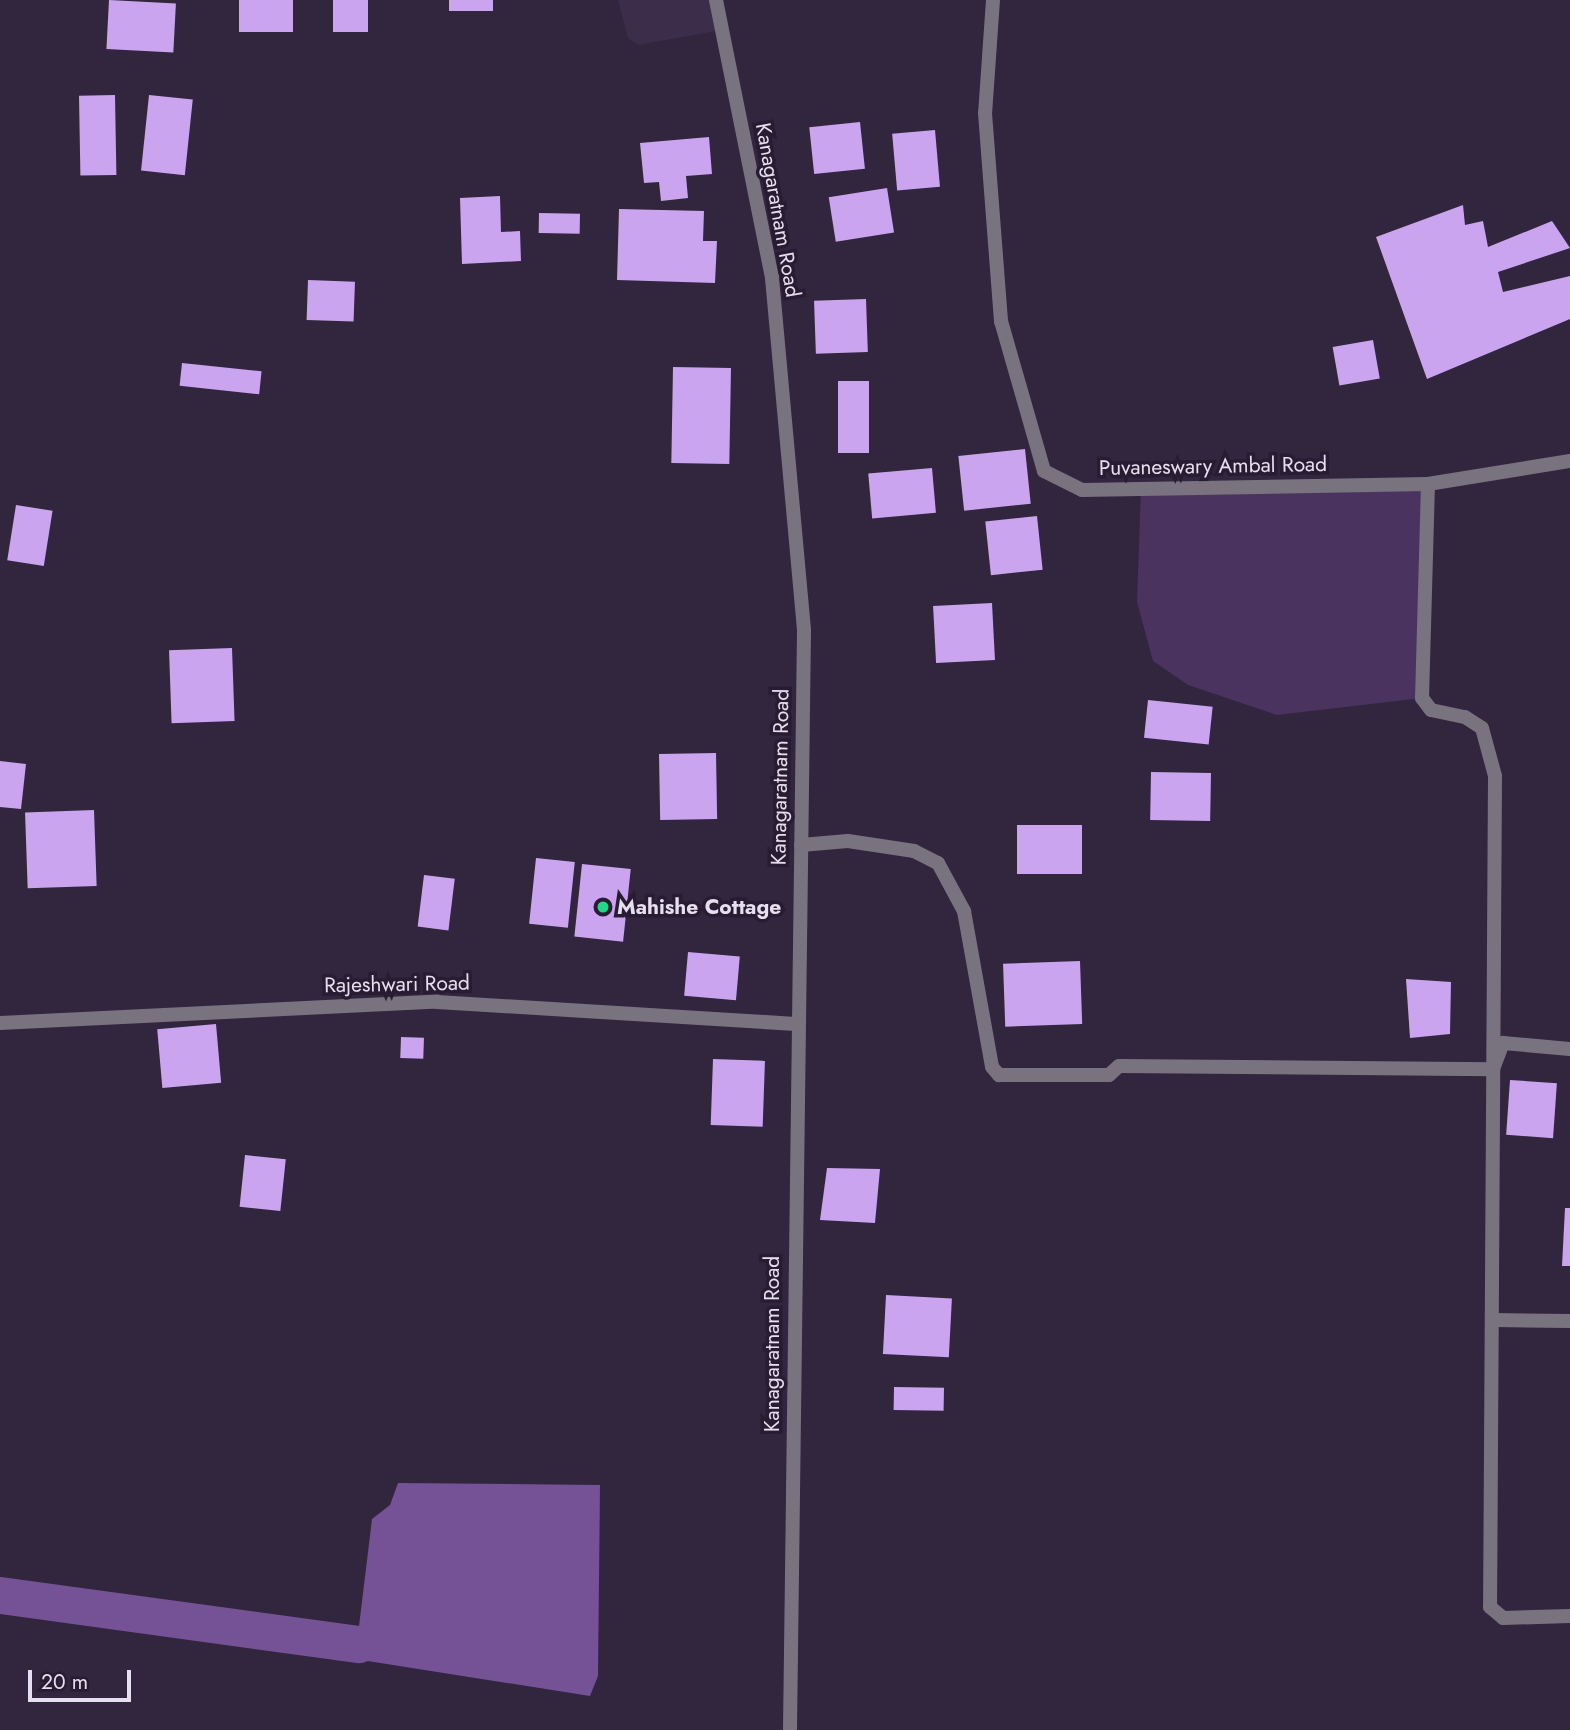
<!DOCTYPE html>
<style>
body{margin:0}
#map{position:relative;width:1570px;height:1730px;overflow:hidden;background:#32253e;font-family:Jost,sans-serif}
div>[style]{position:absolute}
.built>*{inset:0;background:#3c2d4b}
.green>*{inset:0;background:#4a345f}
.water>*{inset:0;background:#755196}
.canal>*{height:37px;margin:-18.5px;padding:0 18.5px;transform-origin:18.5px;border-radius:18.5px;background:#755196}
.building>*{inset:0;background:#caa4ef;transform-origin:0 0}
.minor>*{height:14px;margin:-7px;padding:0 7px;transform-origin:7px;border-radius:7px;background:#797380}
.dots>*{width:19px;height:19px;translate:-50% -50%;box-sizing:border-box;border:4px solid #281c33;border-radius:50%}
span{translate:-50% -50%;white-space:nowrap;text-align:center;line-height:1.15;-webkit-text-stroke:7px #281c33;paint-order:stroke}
.street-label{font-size:21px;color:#e6dfef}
.poi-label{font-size:21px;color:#e6dfef;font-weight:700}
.left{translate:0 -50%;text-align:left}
.scale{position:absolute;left:28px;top:1670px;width:103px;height:32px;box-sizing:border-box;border:4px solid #e6dfef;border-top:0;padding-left:9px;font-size:21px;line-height:24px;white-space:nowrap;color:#e6dfef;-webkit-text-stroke:5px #281c33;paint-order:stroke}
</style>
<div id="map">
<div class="built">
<div style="clip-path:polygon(618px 0,716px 0,722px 30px,638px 45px,628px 38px)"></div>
</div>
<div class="green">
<div style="clip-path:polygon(1428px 484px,1422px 698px,1277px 715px,1188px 685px,1153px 661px,1137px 602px,1141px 489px)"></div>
</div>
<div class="water">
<div style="clip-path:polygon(398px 1483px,600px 1485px,598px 1676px,590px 1696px,355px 1659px,372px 1519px,390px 1505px)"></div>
</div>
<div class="canal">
<div style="left:0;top:1595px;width:362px;rotate:7.8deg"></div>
</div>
<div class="building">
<div style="left:109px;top:0;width:67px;height:49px;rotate:3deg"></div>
<div style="left:239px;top:0;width:54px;height:32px"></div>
<div style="left:333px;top:0;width:35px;height:32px"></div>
<div style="left:449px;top:0;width:44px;height:11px"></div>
<div style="left:115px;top:95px;width:80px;height:36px;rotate:89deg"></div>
<div style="left:149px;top:95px;width:44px;height:76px;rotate:6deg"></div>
<div style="left:860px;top:122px;width:47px;height:51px;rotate:84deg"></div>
<div style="left:935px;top:130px;width:57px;height:43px;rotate:85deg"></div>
<div style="clip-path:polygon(709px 137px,712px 174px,686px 176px,688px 198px,661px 201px,659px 182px,644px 183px,640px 143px)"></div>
<div style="left:887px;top:188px;width:45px;height:59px;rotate:81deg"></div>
<div style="clip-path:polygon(500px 196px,501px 232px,520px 231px,521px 261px,462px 264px,460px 198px)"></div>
<div style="clip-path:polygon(1463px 205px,1465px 225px,1483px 221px,1488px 247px,1552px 221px,1570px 248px,1498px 272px,1503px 292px,1570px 276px,1570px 319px,1427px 379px,1376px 237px)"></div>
<div style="clip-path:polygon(619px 209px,704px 211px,703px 241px,717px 241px,715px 283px,617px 280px)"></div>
<div style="left:539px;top:213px;width:41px;height:20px;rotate:1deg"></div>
<div style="left:308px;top:280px;width:47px;height:40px;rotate:2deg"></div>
<div style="left:866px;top:299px;width:53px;height:52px;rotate:88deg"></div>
<div style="left:1373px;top:340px;width:39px;height:41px;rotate:80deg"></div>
<div style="left:182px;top:363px;width:80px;height:23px;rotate:6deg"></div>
<div style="left:673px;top:367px;width:58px;height:96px;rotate:1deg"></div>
<div style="left:869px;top:381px;width:72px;height:31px;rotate:90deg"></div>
<div style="left:1025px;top:449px;width:55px;height:67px;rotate:84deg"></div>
<div style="left:932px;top:468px;width:45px;height:64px;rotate:85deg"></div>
<div style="left:16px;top:505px;width:37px;height:56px;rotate:9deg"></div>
<div style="left:1037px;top:516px;width:54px;height:52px;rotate:84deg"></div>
<div style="left:992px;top:603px;width:57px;height:59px;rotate:87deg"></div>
<div style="left:232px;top:648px;width:73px;height:63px;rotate:88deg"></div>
<div style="left:1148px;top:700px;width:65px;height:38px;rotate:6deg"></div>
<div style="left:716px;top:753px;width:66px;height:57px;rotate:89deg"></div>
<div style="clip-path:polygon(0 761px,26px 764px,21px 809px,0 807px)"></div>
<div style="left:1151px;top:772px;width:60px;height:48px;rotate:1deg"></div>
<div style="left:94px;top:810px;width:76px;height:69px;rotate:88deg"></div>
<div style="left:1017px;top:825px;width:65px;height:49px"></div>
<div style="left:536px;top:858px;width:39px;height:66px;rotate:6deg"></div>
<div style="left:582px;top:864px;width:49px;height:73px;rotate:6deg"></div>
<div style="left:424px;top:875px;width:31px;height:52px;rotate:7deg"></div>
<div style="left:688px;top:952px;width:52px;height:44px;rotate:5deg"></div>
<div style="left:1080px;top:961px;width:63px;height:77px;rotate:88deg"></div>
<div style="clip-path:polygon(1406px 979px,1451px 982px,1450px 1034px,1410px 1038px)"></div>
<div style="left:216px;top:1024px;width:59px;height:59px;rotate:85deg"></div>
<div style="left:401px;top:1037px;width:23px;height:21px;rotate:2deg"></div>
<div style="left:713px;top:1059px;width:52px;height:66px;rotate:2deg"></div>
<div style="left:1510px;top:1080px;width:47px;height:55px;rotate:4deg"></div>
<div style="left:245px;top:1155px;width:41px;height:52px;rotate:6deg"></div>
<div style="clip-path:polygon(827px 1168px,880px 1169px,875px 1223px,820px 1220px)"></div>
<div style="clip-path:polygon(1565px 1208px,1570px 1208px,1570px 1266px,1562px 1266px)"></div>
<div style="left:886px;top:1295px;width:66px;height:59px;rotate:3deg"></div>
<div style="left:894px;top:1387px;width:50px;height:23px;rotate:1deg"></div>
</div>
<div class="minor">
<div style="left:716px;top:0;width:284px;rotate:78.6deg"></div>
<div style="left:772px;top:278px;width:354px;rotate:84.8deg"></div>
<div style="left:804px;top:631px;width:1099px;rotate:90.73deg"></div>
<div style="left:993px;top:0;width:113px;rotate:94deg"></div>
<div style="left:985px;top:113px;width:209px;rotate:85.6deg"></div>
<div style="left:1001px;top:321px;width:156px;rotate:74deg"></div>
<div style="left:1044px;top:471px;width:42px;rotate:26.6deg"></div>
<div style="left:1082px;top:490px;width:346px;rotate:-1deg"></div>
<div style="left:1428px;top:484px;width:144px;rotate:-9.2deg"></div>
<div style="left:1428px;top:484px;width:214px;rotate:91.6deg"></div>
<div style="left:1422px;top:698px;width:15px;rotate:53deg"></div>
<div style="left:1431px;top:710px;width:35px;rotate:12deg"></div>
<div style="left:1465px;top:717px;width:20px;rotate:33deg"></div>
<div style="left:1482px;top:728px;width:50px;rotate:74.8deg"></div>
<div style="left:1495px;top:776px;width:831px;rotate:90.34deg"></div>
<div style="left:1490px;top:1607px;width:17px;rotate:40deg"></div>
<div style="left:1503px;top:1618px;width:67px;rotate:-1.7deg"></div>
<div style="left:801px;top:845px;width:47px;rotate:-4.9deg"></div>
<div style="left:848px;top:841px;width:67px;rotate:8.6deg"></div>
<div style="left:914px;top:851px;width:27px;rotate:27deg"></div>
<div style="left:938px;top:863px;width:55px;rotate:61.6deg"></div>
<div style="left:964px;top:911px;width:158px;rotate:79.8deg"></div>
<div style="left:992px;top:1067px;width:11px;rotate:49deg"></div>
<div style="left:999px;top:1075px;width:110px"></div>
<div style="left:1109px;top:1075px;width:13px;rotate:-42deg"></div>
<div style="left:1119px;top:1066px;width:374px;rotate:0.5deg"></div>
<div style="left:1493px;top:1069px;width:28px;rotate:-69deg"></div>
<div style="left:1503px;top:1043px;width:67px;rotate:5.1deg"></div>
<div style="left:0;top:1023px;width:438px;rotate:-2.8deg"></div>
<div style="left:437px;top:1002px;width:359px;rotate:3.5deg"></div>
<div style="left:1495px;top:1320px;width:75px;rotate:0.8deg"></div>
</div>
<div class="dots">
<div style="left:603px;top:907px;background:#20d887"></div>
</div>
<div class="street-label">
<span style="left:778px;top:210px;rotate:80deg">Kanagaratnam Road</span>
<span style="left:1213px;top:466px;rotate:-1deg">Puvaneswary Ambal Road</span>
<span style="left:780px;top:777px;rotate:-89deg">Kanagaratnam Road</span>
<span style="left:397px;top:984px;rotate:-1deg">Rajeshwari Road</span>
<span style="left:772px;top:1344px;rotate:-90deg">Kanagaratnam Road</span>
</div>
<div class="poi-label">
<span class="left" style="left:617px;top:907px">Mahishe Cottage</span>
</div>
<div class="scale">20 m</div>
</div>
